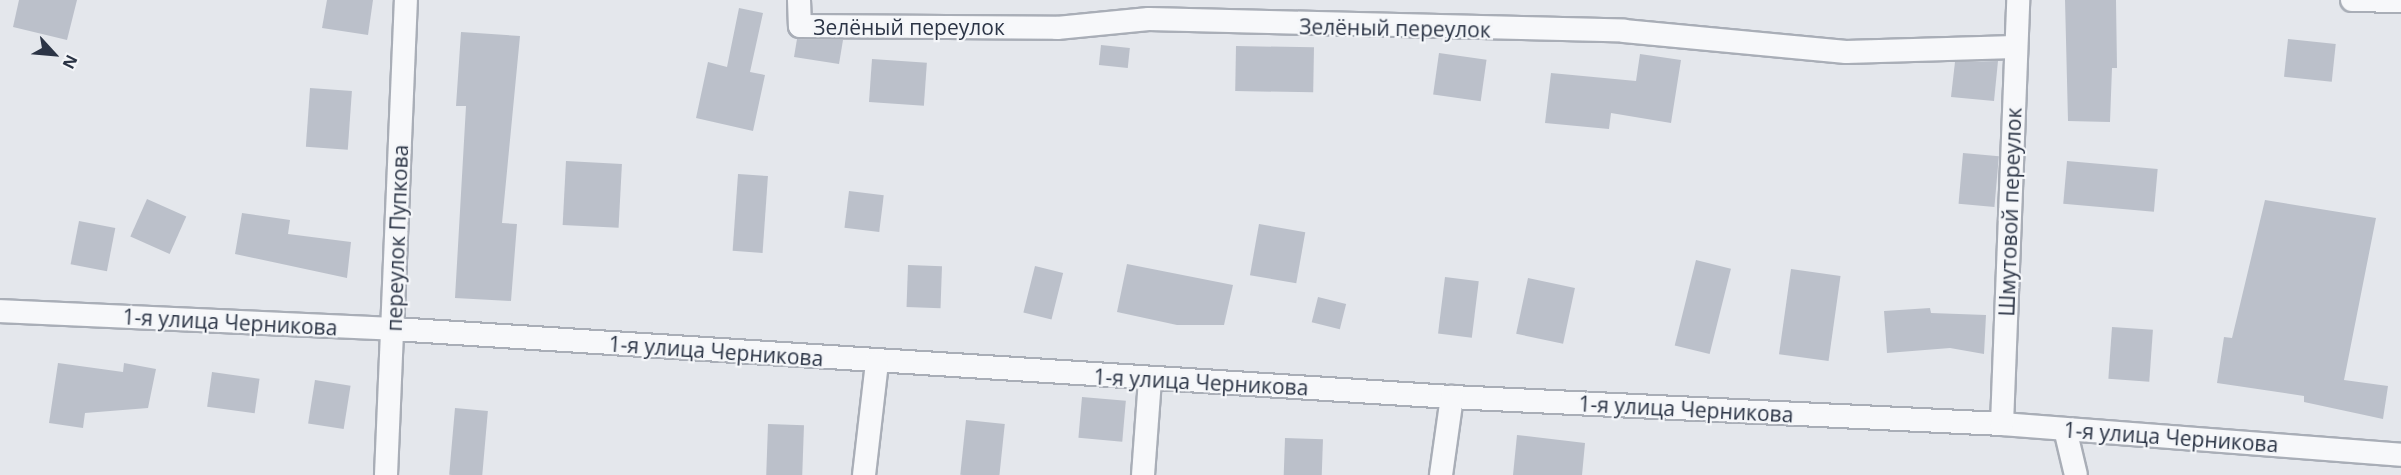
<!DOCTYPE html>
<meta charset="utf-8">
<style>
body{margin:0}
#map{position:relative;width:2401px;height:475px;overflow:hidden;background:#e4e7ec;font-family:"Open Sans",sans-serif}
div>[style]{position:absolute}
.building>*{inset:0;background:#bbc0ca;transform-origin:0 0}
.roads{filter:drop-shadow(2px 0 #a9aeb7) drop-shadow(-2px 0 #a9aeb7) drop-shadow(0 2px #a9aeb7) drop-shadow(0 -2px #a9aeb7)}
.minor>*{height:22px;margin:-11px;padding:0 11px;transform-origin:11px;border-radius:11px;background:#f7f8fa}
span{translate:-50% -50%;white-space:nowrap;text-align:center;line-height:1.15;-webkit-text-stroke:4.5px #f4f6f9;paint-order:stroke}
.street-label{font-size:21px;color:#2b3445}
.north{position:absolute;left:24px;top:24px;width:60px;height:60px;-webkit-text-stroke:4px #f4f6f9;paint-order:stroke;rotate:116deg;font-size:16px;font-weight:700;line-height:24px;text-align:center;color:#2b3445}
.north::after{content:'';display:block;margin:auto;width:21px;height:27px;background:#2b3445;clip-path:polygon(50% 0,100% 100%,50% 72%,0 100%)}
</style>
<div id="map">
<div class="building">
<div style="clip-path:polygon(19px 0,77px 0,67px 40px,13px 27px)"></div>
<div style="clip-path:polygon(327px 0,373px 0,368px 35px,322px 28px)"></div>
<div style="clip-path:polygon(2065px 0,2116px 0,2117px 68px,2112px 68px,2110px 122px,2068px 121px)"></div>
<div style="clip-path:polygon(739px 8px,763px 13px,750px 72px,765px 75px,753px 131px,696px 118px,708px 62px,727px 67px)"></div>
<div style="clip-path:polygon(461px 32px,520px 36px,502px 223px,517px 224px,511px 301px,455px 298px,466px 106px,456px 106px)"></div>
<div style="clip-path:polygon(797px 39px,843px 40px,839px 64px,794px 57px)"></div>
<div style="left:2288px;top:39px;width:48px;height:38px;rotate:6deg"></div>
<div style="left:1101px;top:45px;width:29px;height:20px;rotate:6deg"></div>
<div style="left:1236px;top:46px;width:78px;height:45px;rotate:1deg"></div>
<div style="left:1439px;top:53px;width:48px;height:42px;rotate:8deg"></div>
<div style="clip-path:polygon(1640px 54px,1681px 60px,1671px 123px,1611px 113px,1609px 129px,1545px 123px,1551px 73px,1636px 81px)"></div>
<div style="left:872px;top:59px;width:55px;height:43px;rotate:4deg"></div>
<div style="clip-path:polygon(1998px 61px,1994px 101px,1951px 97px,1955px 62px)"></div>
<div style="left:310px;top:88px;width:42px;height:59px;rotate:4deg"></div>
<div style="left:1963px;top:153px;width:36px;height:51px;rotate:5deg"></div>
<div style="left:566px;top:161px;width:56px;height:64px;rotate:3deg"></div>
<div style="left:2067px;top:161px;width:91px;height:43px;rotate:5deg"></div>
<div style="left:738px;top:174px;width:30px;height:77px;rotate:4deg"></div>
<div style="left:849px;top:191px;width:35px;height:37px;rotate:7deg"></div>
<div style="left:147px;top:199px;width:43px;height:41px;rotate:24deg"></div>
<div style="clip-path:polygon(2265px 200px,2376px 218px,2344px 380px,2388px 386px,2383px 419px,2304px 402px,2304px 396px,2217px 383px,2224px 337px,2232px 338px)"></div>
<div style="clip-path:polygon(242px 213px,290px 220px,288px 234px,351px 242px,347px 278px,235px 254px)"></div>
<div style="left:79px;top:221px;width:37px;height:44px;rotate:11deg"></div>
<div style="left:1259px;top:224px;width:47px;height:52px;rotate:10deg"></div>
<div style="left:1696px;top:260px;width:36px;height:88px;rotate:14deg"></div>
<div style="clip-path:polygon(1127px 264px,1233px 285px,1224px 325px,1177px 325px,1117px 312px)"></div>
<div style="left:908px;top:265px;width:34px;height:42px;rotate:2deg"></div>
<div style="left:1035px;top:266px;width:29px;height:48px;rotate:14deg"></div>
<div style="left:1791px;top:269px;width:50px;height:86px;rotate:8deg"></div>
<div style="left:1445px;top:277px;width:34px;height:57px;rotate:7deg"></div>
<div style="left:1528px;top:278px;width:48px;height:57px;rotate:12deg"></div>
<div style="left:1318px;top:297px;width:29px;height:26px;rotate:14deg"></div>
<div style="clip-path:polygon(1930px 308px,1931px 313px,1986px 315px,1984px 354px,1950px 348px,1887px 353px,1884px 311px)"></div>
<div style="left:2112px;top:327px;width:41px;height:52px;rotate:4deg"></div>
<div style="clip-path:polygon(58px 363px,123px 372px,124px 363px,156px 369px,148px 408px,85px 413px,83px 428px,49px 423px)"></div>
<div style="left:212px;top:372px;width:48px;height:35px;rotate:8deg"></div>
<div style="left:315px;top:380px;width:36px;height:44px;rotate:9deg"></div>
<div style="left:1082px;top:397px;width:44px;height:41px;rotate:5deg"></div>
<div style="left:455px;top:408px;width:33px;height:67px;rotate:5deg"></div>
<div style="left:966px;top:420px;width:39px;height:55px;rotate:6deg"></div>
<div style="left:768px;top:424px;width:36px;height:51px;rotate:2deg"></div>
<div style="clip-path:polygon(1517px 435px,1585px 443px,1582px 475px,1513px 475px)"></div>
<div style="left:1285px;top:438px;width:38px;height:37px;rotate:2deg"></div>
</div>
<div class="roads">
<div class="minor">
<div style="left:799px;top:0;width:26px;rotate:88deg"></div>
<div style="left:800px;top:26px;width:257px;rotate:0.4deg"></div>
<div style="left:1057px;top:28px;width:92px;rotate:-5.6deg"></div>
<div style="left:1149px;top:19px;width:475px;rotate:1.4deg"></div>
<div style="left:1624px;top:31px;width:223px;rotate:5.4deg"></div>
<div style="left:1846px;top:52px;width:169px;rotate:-1.7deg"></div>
<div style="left:2352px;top:0;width:49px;rotate:1.2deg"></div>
<div style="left:0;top:311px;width:394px;rotate:2.6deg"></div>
<div style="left:394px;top:329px;width:1060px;rotate:3.68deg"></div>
<div style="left:1452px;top:397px;width:551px;rotate:2.81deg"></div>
<div style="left:2002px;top:424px;width:400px;rotate:4.4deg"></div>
<div style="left:2002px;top:424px;width:424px;rotate:-87.8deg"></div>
<div style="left:2065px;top:429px;width:47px;rotate:76.6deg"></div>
<div style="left:386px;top:475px;width:475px;rotate:-87.6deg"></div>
<div style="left:864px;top:475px;width:114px;rotate:-83.4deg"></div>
<div style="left:1143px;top:475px;width:96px;rotate:-85.8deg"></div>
<div style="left:1441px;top:475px;width:79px;rotate:-82deg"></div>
</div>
</div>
<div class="street-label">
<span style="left:909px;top:27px">Зелёный переулок</span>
<span style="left:1395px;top:28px;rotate:1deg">Зелёный переулок</span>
<span style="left:2010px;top:212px;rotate:-88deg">Шмутовой переулок</span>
<span style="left:397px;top:238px;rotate:-88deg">переулок Пупкова</span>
<span style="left:230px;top:322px;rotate:3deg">1-я улица Черникова</span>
<span style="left:716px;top:351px;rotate:4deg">1-я улица Черникова</span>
<span style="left:1201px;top:382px;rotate:3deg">1-я улица Черникова</span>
<span style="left:1686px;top:409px;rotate:3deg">1-я улица Черникова</span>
<span style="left:2171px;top:437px;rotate:4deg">1-я улица Черникова</span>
</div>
<div class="north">N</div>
</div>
